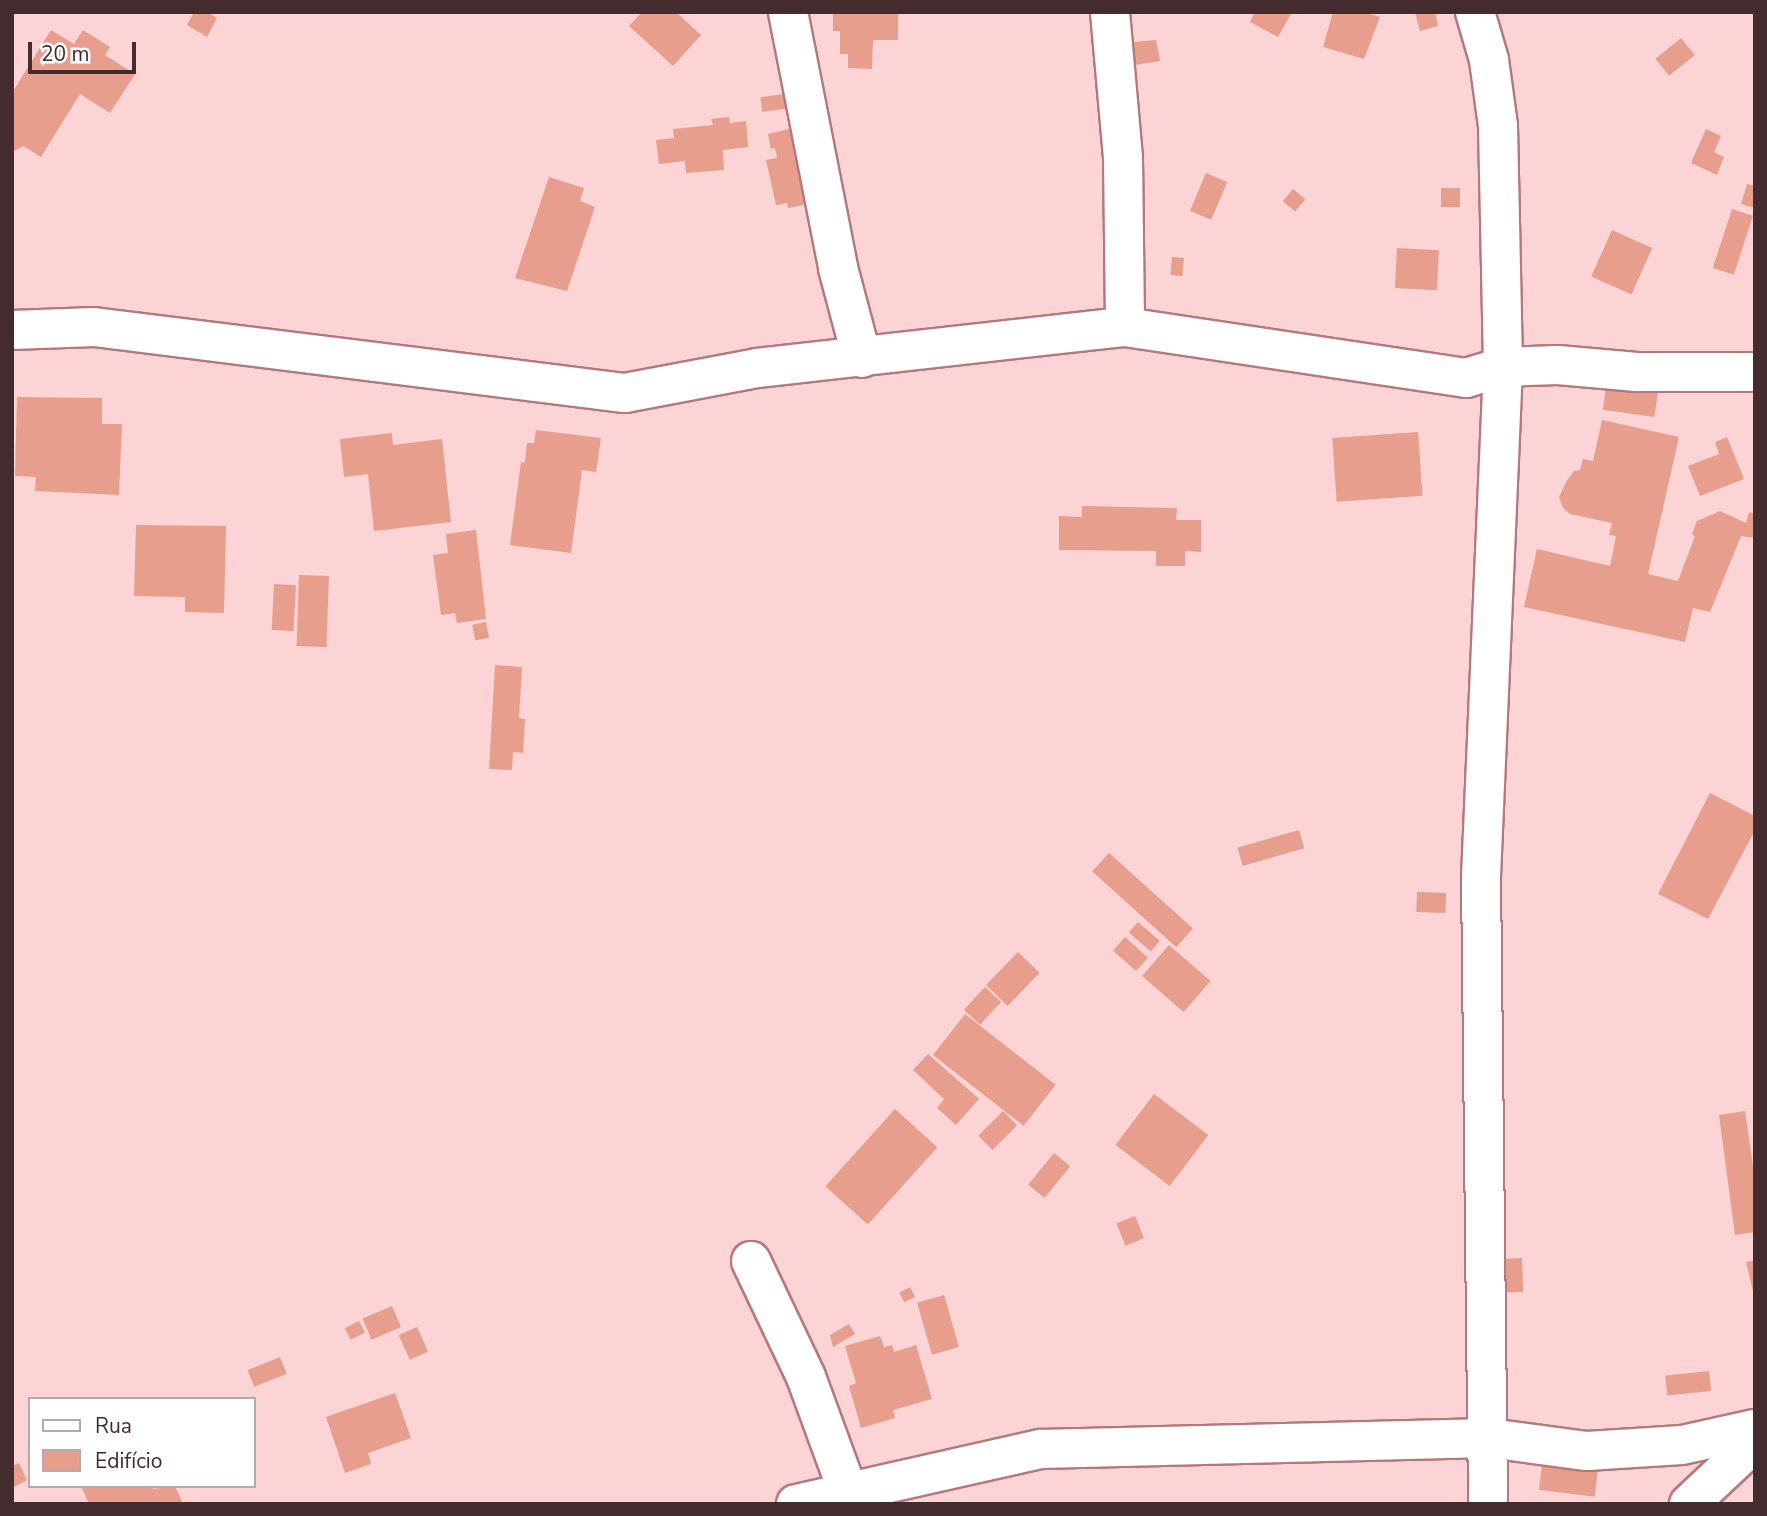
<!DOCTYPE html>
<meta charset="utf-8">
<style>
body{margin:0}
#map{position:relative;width:1767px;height:1516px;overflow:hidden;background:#fcd4d6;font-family:"Nunito Sans",sans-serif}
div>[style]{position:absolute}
.building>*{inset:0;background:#e89e8c;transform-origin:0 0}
.roads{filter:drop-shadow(2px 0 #b5787d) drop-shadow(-2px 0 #b5787d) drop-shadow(0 2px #b5787d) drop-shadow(0 -2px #b5787d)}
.street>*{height:38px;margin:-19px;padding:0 19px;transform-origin:19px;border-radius:19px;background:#fff}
span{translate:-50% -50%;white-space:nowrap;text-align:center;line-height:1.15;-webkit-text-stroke:5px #fff;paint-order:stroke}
.frame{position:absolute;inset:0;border:14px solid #442b2d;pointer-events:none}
.legend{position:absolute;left:28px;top:1397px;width:228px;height:91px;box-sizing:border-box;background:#fff;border:2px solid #b4aaab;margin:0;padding:9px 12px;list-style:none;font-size:21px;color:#442b2d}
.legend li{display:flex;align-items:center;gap:14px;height:35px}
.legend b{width:35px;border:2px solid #b4aaab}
.scale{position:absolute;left:28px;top:42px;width:108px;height:32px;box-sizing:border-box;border:4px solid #442b2d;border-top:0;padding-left:9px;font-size:21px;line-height:24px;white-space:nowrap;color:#442b2d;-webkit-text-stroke:5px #fff;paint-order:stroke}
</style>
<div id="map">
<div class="building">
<div style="clip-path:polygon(194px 12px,207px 12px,217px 18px,207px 37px,187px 25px)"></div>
<div style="clip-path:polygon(642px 12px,676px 12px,701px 35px,673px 66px,629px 26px)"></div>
<div style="clip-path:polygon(833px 12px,898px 12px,898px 40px,873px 40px,872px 69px,848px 68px,848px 54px,840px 54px,840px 31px,833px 31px)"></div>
<div style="clip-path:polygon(1255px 12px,1292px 12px,1278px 37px,1250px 22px)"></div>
<div style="clip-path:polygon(1333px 12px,1364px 12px,1380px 17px,1364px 59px,1323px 47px)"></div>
<div style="clip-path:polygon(1415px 12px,1435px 12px,1438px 26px,1420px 31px)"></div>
<div style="clip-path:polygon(51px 30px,74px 44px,83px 30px,110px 47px,105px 55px,135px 74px,110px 113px,80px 94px,41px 157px,23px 146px,12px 152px,12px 93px)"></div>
<div style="left:1681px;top:38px;width:22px;height:33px;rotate:51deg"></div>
<div style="clip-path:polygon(1156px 40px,1160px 61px,1135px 65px,1133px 42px)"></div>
<div style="left:790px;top:93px;width:15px;height:30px;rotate:82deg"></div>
<div style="clip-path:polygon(729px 117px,730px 123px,746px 121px,748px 147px,723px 150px,724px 170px,686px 173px,685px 161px,659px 164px,656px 140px,674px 138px,673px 129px,713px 125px,711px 119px)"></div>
<div style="clip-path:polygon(798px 127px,809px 204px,788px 208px,787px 203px,776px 205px,766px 160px,777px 158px,775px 148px,771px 149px,768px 134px)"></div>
<div style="clip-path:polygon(1706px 129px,1721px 136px,1714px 152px,1724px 157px,1717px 175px,1691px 163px)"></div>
<div style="left:1206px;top:173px;width:23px;height:41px;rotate:23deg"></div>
<div style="clip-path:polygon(549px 177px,584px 188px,580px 201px,595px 207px,567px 291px,515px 278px)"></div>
<div style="clip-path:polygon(1747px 184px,1755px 186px,1755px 208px,1741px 204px)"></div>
<div style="left:1441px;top:188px;width:19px;height:19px"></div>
<div style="left:1293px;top:189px;width:16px;height:16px;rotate:40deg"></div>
<div style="left:1732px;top:209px;width:22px;height:62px;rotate:18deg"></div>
<div style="left:1612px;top:230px;width:44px;height:51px;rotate:24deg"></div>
<div style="left:1397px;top:248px;width:42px;height:40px;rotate:3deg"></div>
<div style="left:1172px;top:257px;width:12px;height:18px;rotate:5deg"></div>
<div style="left:1607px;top:381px;width:52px;height:29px;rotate:8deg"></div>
<div style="clip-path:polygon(17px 397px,102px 398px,102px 424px,122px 424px,119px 495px,35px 491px,36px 477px,15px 476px)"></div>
<div style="clip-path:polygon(1602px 420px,1679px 437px,1648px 574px,1678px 581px,1695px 536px,1692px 534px,1697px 521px,1720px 511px,1746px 523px,1749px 512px,1755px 514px,1755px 538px,1741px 536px,1710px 612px,1693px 608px,1685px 642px,1524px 607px,1537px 549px,1610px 566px,1616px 536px,1609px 535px,1612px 523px,1570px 514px,1563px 508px,1559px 497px,1566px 482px,1574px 471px,1580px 470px,1583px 459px,1593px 461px)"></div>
<div style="clip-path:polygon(536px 430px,601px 438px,596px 472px,582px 470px,571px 553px,510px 545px,521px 462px,525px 463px,527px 443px,534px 443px)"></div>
<div style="left:1418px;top:432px;width:64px;height:86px;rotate:86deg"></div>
<div style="clip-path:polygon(392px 433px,393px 445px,442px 439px,451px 522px,374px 531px,368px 474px,344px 477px,340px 439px)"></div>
<div style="clip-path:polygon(1727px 437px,1744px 479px,1700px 496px,1688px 466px,1719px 454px,1715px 442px)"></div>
<div style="clip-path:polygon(1082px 506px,1177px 508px,1176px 520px,1201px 520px,1201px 552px,1185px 551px,1185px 566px,1156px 566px,1156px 551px,1059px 550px,1059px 516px,1082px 517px)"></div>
<div style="clip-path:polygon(136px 525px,226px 526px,224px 613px,185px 612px,185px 597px,134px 596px)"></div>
<div style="clip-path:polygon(476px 530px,486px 619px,457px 623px,455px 613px,441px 615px,433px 555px,448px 553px,446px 534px)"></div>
<div style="left:299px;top:575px;width:30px;height:71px;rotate:2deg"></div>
<div style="left:274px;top:584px;width:22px;height:46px;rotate:3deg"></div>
<div style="left:486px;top:622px;width:16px;height:14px;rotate:79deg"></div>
<div style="clip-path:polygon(495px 665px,522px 667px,519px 718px,525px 719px,523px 753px,513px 752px,512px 770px,489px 769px)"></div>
<div style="clip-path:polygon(1710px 793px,1755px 816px,1755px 830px,1708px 919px,1658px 894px)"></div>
<div style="left:1299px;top:830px;width:19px;height:64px;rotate:74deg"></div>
<div style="left:1109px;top:853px;width:113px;height:25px;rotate:42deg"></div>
<div style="left:1417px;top:892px;width:29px;height:20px;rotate:2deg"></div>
<div style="left:1138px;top:922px;width:29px;height:14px;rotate:41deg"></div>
<div style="left:1125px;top:937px;width:31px;height:18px;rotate:42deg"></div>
<div style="left:1169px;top:945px;width:55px;height:41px;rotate:41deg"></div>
<div style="left:1018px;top:952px;width:30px;height:46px;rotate:44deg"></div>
<div style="left:985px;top:987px;width:22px;height:31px;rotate:43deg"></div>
<div style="left:965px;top:1014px;width:115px;height:52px;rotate:38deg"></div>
<div style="clip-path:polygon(928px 1054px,979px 1099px,956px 1125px,937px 1108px,944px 1099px,913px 1070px)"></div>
<div style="left:1154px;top:1094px;width:68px;height:64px;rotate:37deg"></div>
<div style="left:895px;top:1109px;width:57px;height:104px;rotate:42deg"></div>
<div style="left:1003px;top:1111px;width:20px;height:35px;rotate:45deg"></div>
<div style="clip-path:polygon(1745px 1111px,1755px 1180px,1755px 1232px,1735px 1235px,1719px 1115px)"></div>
<div style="left:1054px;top:1153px;width:21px;height:41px;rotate:39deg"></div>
<div style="left:1135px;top:1216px;width:24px;height:20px;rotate:68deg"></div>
<div style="left:1522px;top:1258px;width:34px;height:18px;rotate:88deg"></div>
<div style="clip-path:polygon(1755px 1260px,1755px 1294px,1754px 1295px,1746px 1262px)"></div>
<div style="left:910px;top:1287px;width:11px;height:12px;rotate:63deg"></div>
<div style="left:944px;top:1295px;width:54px;height:28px;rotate:74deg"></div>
<div style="left:392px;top:1306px;width:23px;height:32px;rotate:67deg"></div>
<div style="left:359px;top:1321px;width:13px;height:16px;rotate:63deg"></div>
<div style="clip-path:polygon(849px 1324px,855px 1334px,833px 1347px,830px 1335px)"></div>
<div style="left:417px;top:1327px;width:27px;height:20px;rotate:66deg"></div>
<div style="clip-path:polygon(880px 1336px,884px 1347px,892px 1345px,894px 1352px,916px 1345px,932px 1399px,893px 1410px,895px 1418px,861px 1428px,849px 1386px,856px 1383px,845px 1346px)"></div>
<div style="left:280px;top:1357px;width:18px;height:35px;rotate:68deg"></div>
<div style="left:1709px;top:1371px;width:20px;height:44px;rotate:84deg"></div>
<div style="clip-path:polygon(395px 1393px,411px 1438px,368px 1453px,371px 1464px,345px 1473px,326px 1417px)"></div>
<div style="clip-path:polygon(19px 1463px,27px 1480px,12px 1488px,12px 1466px)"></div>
<div style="left:1542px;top:1465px;width:56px;height:25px;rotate:7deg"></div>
<div style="clip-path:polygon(81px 1486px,152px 1486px,153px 1489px,175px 1486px,183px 1504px,89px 1504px)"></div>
</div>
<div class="roads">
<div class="street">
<div style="left:788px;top:12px;width:261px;rotate:78.9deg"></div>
<div style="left:838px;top:268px;width:93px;rotate:75.1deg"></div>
<div style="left:1110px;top:12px;width:147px;rotate:84.9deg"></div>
<div style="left:1123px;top:158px;width:169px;rotate:89.3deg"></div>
<div style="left:1475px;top:12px;width:50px;rotate:73.7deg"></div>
<div style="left:1489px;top:60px;width:67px;rotate:82.2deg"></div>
<div style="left:1498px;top:126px;width:241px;rotate:88.8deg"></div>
<div style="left:1503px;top:367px;width:509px;rotate:92.47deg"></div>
<div style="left:1481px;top:876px;width:628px;rotate:89.36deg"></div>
<div style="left:12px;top:330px;width:82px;rotate:-2.1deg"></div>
<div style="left:94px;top:327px;width:535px;rotate:7.09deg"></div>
<div style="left:625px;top:393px;width:134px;rotate:-10.7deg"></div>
<div style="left:757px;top:368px;width:370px;rotate:-6.4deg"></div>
<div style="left:1125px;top:327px;width:345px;rotate:8.5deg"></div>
<div style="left:1466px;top:378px;width:39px;rotate:-17deg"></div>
<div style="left:1503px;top:367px;width:55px;rotate:-2.1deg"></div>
<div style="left:1558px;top:365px;width:79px;rotate:5.1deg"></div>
<div style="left:1637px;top:372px;width:118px"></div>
<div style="left:751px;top:1261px;width:128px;rotate:64.6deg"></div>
<div style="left:806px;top:1377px;width:122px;rotate:69.9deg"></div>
<div style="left:796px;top:1504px;width:250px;rotate:-12.7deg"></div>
<div style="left:1040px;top:1449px;width:449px;rotate:-1.4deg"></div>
<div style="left:1489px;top:1438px;width:99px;rotate:7.6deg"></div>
<div style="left:1587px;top:1451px;width:95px;rotate:-3.6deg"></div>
<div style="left:1682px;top:1445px;width:75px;rotate:-12.4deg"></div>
<div style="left:1689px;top:1504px;width:91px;rotate:-43.2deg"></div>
</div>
</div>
<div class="frame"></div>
<ul class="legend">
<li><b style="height:9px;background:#fff"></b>Rua</li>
<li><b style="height:19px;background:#e89e8c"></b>Edifício</li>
</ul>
<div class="scale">20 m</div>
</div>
